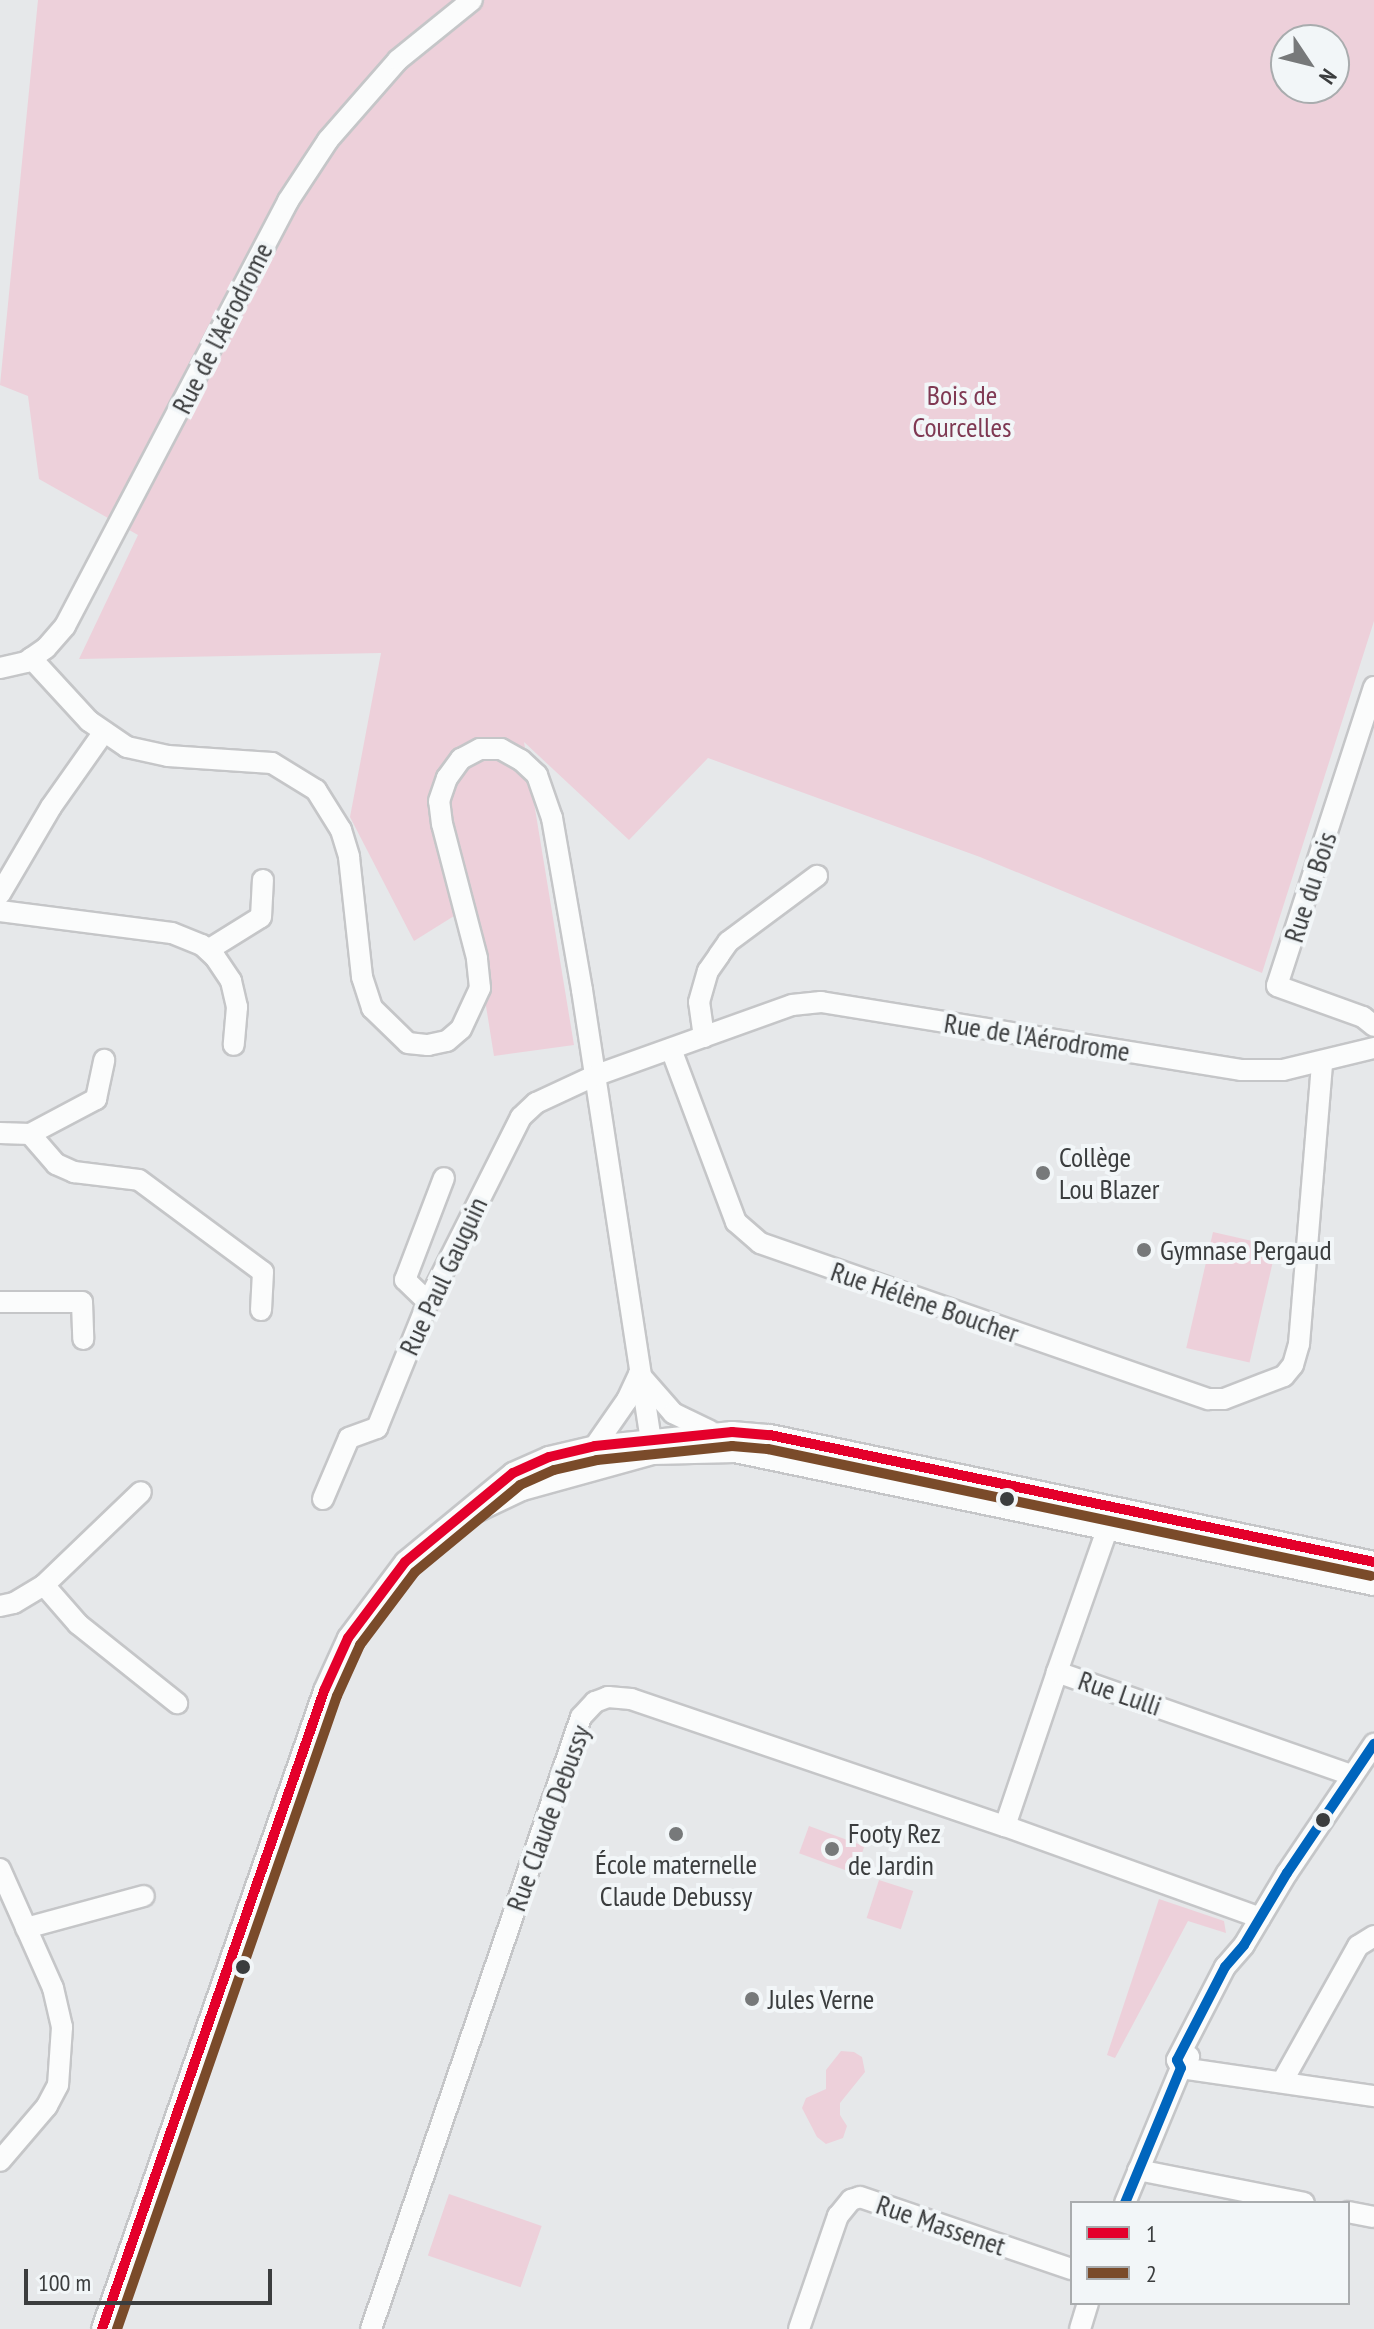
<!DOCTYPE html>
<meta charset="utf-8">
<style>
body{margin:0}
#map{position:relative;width:1374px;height:2329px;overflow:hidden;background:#e6e8ea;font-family:"PT Sans Narrow",sans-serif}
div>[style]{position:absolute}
.green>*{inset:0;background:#edd0da;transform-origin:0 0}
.roads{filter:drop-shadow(2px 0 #c5c6c8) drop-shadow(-2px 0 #c5c6c8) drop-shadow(0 2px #c5c6c8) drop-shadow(0 -2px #c5c6c8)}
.minor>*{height:20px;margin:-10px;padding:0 10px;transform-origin:10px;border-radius:10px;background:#fbfcfc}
.bus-1>*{height:10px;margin:-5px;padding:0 5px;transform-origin:5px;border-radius:5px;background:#e4002b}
.bus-2>*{height:10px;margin:-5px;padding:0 5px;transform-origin:5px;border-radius:5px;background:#7a4b2a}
.bus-3>*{height:10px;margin:-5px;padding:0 5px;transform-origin:5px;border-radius:5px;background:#0065bd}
.dots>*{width:22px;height:22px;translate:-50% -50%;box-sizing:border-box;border:4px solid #f2f6f8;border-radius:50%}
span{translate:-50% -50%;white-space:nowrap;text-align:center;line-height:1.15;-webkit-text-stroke:8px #f2f6f8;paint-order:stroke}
.street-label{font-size:28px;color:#3b3d3e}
.park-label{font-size:28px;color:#7f3953}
.poi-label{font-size:28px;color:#3b3d3e}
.left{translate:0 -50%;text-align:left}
.legend{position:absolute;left:1070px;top:2201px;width:280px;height:104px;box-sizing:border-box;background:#f2f6f8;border:2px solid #a9acae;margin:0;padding:10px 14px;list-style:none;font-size:24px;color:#3b3d3e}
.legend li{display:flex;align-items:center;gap:16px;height:40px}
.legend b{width:40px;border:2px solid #a9acae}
.north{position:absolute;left:1270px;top:24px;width:80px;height:80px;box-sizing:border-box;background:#f2f6f8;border:2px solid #a9acae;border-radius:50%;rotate:125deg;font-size:22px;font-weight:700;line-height:32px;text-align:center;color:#3b3d3e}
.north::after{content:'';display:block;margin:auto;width:28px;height:36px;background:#77797a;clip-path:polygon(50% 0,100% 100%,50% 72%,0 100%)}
.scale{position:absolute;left:24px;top:2269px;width:248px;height:36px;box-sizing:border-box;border:4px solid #3b3d3e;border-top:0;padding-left:10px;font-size:24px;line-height:28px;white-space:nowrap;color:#3b3d3e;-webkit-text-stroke:6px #f2f6f8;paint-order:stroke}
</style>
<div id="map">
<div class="green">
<div style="clip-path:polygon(evenodd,38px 0,1374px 0,1374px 621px,1262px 973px,980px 857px,708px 758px,629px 840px,524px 742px,574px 1045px,494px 1056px,470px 906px,414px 941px,350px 817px,381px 653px,79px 659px,138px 535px,39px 479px,28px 396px,0 385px,38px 0,1286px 40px,1334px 40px,1334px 88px,1286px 88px,1286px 40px)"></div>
<div style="left:1213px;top:1232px;width:65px;height:119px;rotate:13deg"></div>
<div style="left:809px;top:1826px;width:59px;height:29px;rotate:20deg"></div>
<div style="left:879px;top:1880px;width:36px;height:40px;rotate:18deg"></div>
<div style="clip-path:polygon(1159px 1899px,1224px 1921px,1226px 1933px,1188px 1921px,1115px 2058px,1107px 2055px)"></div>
<div style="clip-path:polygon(841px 2051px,854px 2052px,862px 2057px,865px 2072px,840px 2103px,840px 2115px,847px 2126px,843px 2138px,826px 2144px,817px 2137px,802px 2108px,806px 2098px,826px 2089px,826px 2070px)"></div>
<div style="left:449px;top:2194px;width:98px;height:65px;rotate:19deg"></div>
</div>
<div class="roads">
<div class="minor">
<div style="left:31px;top:658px;width:86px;rotate:47.4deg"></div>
<div style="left:89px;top:721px;width:46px;rotate:34.4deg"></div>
<div style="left:127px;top:747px;width:42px;rotate:12.4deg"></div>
<div style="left:168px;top:756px;width:104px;rotate:3.9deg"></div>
<div style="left:272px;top:763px;width:52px;rotate:31.5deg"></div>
<div style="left:316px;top:790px;width:47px;rotate:58deg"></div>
<div style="left:341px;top:830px;width:28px;rotate:73deg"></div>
<div style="left:349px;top:857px;width:121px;rotate:83.8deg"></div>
<div style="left:362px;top:977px;width:33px;rotate:72deg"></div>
<div style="left:372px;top:1008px;width:50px;rotate:44.2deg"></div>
<div style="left:408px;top:1043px;width:20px;rotate:6deg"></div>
<div style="left:428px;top:1045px;width:19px;rotate:-12deg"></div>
<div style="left:447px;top:1041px;width:18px;rotate:-41deg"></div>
<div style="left:461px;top:1029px;width:45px;rotate:-65.1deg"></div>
<div style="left:480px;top:988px;width:30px;rotate:-96deg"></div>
<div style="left:477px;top:958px;width:138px;rotate:-104.6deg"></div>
<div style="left:442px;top:824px;width:23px;rotate:-97deg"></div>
<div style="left:439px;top:801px;width:24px;rotate:-71deg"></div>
<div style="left:447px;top:778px;width:24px;rotate:-54deg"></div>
<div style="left:461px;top:759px;width:21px;rotate:-28deg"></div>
<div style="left:480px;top:749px;width:21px"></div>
<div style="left:501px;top:749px;width:23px;rotate:29deg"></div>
<div style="left:521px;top:760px;width:22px;rotate:43deg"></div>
<div style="left:537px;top:775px;width:46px;rotate:70.8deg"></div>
<div style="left:552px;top:818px;width:175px;rotate:80.1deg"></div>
<div style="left:582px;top:990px;width:469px;rotate:81.3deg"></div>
<div style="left:0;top:668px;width:27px;rotate:-13deg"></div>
<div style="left:26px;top:662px;width:24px;rotate:-35deg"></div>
<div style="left:46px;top:648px;width:29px;rotate:-49deg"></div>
<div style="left:65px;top:626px;width:480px;rotate:-62.3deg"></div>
<div style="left:288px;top:201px;width:73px;rotate:-56.7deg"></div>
<div style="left:328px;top:140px;width:106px;rotate:-48.8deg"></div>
<div style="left:398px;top:60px;width:95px;rotate:-39deg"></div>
<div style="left:1374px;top:687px;width:314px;rotate:108deg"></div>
<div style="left:1277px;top:986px;width:91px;rotate:19.8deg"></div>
<div style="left:1363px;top:1017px;width:14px;rotate:39deg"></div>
<div style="left:0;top:894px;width:101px;rotate:-59.6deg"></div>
<div style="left:51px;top:807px;width:92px;rotate:-54.8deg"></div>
<div style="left:0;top:911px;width:173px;rotate:7.3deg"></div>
<div style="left:172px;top:933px;width:32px;rotate:22deg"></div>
<div style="left:202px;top:945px;width:18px;rotate:43deg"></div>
<div style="left:215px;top:957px;width:29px;rotate:56deg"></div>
<div style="left:231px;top:981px;width:27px;rotate:77deg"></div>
<div style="left:237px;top:1007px;width:38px;rotate:95deg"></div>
<div style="left:208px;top:950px;width:62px;rotate:-31.9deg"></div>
<div style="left:261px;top:917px;width:37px;rotate:-87deg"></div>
<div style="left:704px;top:1037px;width:35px;rotate:-98deg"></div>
<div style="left:699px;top:1002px;width:32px;rotate:-74deg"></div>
<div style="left:708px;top:971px;width:19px;rotate:-55deg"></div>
<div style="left:719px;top:955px;width:16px;rotate:-55deg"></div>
<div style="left:728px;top:942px;width:111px;rotate:-36.6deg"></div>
<div style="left:671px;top:1049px;width:185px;rotate:69.4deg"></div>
<div style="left:736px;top:1222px;width:32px;rotate:41deg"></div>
<div style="left:760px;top:1243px;width:475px;rotate:19.2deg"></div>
<div style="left:1209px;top:1399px;width:15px"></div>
<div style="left:1224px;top:1399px;width:64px;rotate:-21deg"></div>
<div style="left:1284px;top:1376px;width:14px;rotate:-51deg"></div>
<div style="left:1293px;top:1365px;width:22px;rotate:-74deg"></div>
<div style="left:1299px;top:1344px;width:283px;rotate:-85.3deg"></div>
<div style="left:0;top:1133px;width:30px;rotate:2deg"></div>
<div style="left:30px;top:1134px;width:40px;rotate:49deg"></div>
<div style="left:56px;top:1164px;width:20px;rotate:24deg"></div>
<div style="left:74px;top:1172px;width:65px;rotate:7deg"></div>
<div style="left:139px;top:1180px;width:154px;rotate:36.6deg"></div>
<div style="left:263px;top:1272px;width:38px;rotate:93deg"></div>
<div style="left:30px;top:1134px;width:75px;rotate:-27.9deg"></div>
<div style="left:96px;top:1099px;width:40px;rotate:-78deg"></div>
<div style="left:0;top:1302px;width:82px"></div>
<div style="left:82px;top:1302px;width:37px;rotate:88deg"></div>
<div style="left:428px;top:1302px;width:32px;rotate:-136deg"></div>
<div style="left:405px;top:1280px;width:109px;rotate:-69.1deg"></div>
<div style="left:595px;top:1446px;width:56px;rotate:-55.2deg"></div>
<div style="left:627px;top:1400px;width:29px;rotate:-65deg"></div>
<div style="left:639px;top:1374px;width:52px;rotate:48.9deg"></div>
<div style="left:673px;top:1413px;width:41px;rotate:25.9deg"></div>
<div style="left:323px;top:1499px;width:66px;rotate:-66.9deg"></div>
<div style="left:349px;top:1438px;width:30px;rotate:-20deg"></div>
<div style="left:377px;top:1428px;width:136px;rotate:-68deg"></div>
<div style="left:428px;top:1302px;width:207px;rotate:-63.3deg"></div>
<div style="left:521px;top:1117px;width:21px;rotate:-43deg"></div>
<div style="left:536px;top:1103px;width:64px;rotate:-25deg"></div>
<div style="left:594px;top:1076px;width:210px;rotate:-19.7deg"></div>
<div style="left:792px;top:1005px;width:29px;rotate:-6deg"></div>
<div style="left:821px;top:1002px;width:425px;rotate:9.2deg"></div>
<div style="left:1241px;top:1070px;width:42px"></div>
<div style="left:1283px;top:1070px;width:94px;rotate:-13.6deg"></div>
<div style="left:478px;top:1511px;width:49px;rotate:-25.5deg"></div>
<div style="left:522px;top:1490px;width:136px;rotate:-15.4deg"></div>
<div style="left:653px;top:1454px;width:82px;rotate:-1.4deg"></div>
<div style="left:735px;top:1452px;width:653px;rotate:11.76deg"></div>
<div style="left:44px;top:1585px;width:52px;rotate:48.9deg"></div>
<div style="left:78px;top:1624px;width:127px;rotate:38.6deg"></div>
<div style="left:0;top:1606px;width:14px;rotate:-12deg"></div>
<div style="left:14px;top:1603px;width:35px;rotate:-31deg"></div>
<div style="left:44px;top:1585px;width:134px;rotate:-43.8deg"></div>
<div style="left:1057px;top:1672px;width:151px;rotate:-70.6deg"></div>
<div style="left:1005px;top:1826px;width:271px;rotate:19.8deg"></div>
<div style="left:0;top:1869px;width:130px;rotate:66deg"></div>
<div style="left:53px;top:1988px;width:40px;rotate:77deg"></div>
<div style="left:62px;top:2027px;width:58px;rotate:93.9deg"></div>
<div style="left:58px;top:2085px;width:24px;rotate:118deg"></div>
<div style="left:47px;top:2106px;width:72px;rotate:130.5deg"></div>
<div style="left:26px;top:1928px;width:122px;rotate:-15.2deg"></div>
<div style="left:1181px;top:2068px;width:9px;rotate:-117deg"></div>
<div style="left:1177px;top:2060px;width:105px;rotate:-62.7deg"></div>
<div style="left:1225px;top:1967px;width:29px;rotate:-49deg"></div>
<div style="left:1244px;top:1945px;width:84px;rotate:-59.2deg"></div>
<div style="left:1287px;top:1873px;width:156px;rotate:-56deg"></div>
<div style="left:1181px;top:2068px;width:195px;rotate:8.3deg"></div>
<div style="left:1282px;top:2082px;width:156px;rotate:-60.8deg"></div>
<div style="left:1358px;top:1946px;width:19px;rotate:-32deg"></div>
<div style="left:1138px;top:2170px;width:169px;rotate:11.2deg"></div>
<div style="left:1125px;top:2203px;width:146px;rotate:-67.5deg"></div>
<div style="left:1181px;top:2068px;width:14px;rotate:-54deg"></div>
<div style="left:1348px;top:2212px;width:26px;rotate:11deg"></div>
<div style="left:102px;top:2329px;width:676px;rotate:-70.81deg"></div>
<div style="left:324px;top:1691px;width:58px;rotate:-65.6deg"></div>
<div style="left:348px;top:1638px;width:95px;rotate:-53.1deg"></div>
<div style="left:405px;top:1562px;width:140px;rotate:-39.5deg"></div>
<div style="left:513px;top:1473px;width:39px;rotate:-24deg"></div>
<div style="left:549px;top:1457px;width:47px;rotate:-13.4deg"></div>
<div style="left:595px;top:1446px;width:138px;rotate:-5.8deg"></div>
<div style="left:732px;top:1432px;width:38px;rotate:5deg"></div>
<div style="left:770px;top:1435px;width:617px;rotate:11.87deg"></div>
<div style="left:371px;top:2329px;width:647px;rotate:-71.06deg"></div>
<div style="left:581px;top:1717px;width:21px;rotate:-47deg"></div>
<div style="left:595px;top:1702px;width:14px;rotate:-21deg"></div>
<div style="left:608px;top:1697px;width:23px;rotate:5deg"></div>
<div style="left:631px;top:1699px;width:395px;rotate:18.8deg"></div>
<div style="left:1005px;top:1826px;width:163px;rotate:-71.3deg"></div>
<div style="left:1057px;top:1672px;width:312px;rotate:19.3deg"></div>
<div style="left:799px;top:2329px;width:120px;rotate:-71deg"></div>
<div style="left:838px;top:2216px;width:21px;rotate:-51deg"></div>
<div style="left:851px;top:2200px;width:9px;rotate:-18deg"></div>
<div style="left:860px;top:2197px;width:224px;rotate:18.8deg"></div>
<div style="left:1080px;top:2329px;width:27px;rotate:-73deg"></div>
</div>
</div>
<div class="bus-1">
<div style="left:102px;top:2329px;width:676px;rotate:-70.81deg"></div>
<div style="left:324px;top:1691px;width:58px;rotate:-65.6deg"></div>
<div style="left:348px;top:1638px;width:95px;rotate:-53.1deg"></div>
<div style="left:405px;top:1562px;width:140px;rotate:-39.5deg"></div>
<div style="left:513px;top:1473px;width:39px;rotate:-24deg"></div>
<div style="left:549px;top:1457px;width:47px;rotate:-13.4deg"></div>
<div style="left:595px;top:1446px;width:138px;rotate:-5.8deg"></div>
<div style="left:732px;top:1432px;width:38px;rotate:5deg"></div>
<div style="left:770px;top:1435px;width:617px;rotate:11.87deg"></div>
</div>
<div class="bus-2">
<div style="left:117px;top:2329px;width:670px;rotate:-70.84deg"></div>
<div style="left:337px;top:1696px;width:56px;rotate:-65.7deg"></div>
<div style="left:360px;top:1645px;width:91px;rotate:-53deg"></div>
<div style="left:415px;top:1572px;width:136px;rotate:-39.6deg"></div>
<div style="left:520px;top:1485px;width:37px;rotate:-24deg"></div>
<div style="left:554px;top:1470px;width:44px;rotate:-13.1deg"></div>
<div style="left:597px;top:1460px;width:136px;rotate:-5.9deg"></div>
<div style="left:732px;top:1446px;width:36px;rotate:5deg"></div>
<div style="left:768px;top:1449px;width:616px;rotate:11.89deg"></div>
</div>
<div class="bus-3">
<div style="left:1125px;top:2203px;width:146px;rotate:-67.5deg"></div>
<div style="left:1181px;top:2068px;width:9px;rotate:-117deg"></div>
<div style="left:1177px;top:2060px;width:105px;rotate:-62.7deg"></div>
<div style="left:1225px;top:1967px;width:29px;rotate:-49deg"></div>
<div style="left:1244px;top:1945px;width:84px;rotate:-59.2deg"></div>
<div style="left:1287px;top:1873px;width:156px;rotate:-56deg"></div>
</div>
<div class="dots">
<div style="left:1043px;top:1173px;background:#77797a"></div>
<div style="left:1144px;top:1250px;background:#77797a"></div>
<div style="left:1007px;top:1499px;background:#3b3d3e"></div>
<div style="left:1323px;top:1820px;background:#3b3d3e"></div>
<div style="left:676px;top:1834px;background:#77797a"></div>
<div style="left:832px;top:1849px;background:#77797a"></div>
<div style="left:243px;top:1967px;background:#3b3d3e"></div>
<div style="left:752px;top:1999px;background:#77797a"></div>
</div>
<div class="street-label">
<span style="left:222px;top:328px;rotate:-63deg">Rue de l'Aérodrome</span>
<span style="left:1310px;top:887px;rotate:-72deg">Rue du Bois</span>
<span style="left:1037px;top:1037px;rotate:9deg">Rue de l'Aérodrome</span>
<span style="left:443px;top:1276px;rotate:-65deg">Rue Paul Gauguin</span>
<span style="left:925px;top:1302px;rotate:19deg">Rue Hélène Boucher</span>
<span style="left:1120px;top:1693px;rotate:19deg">Rue Lulli</span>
<span style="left:548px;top:1818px;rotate:-70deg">Rue Claude Debussy</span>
<span style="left:941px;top:2225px;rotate:19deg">Rue Massenet</span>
</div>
<div class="park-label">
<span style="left:962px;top:411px">Bois de<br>Courcelles</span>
</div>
<div class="poi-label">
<span class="left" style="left:1059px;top:1173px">Collège<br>Lou Blazer</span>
<span class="left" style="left:1160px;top:1250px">Gymnase Pergaud</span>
<span class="left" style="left:848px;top:1849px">Footy Rez<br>de Jardin</span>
<span style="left:676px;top:1880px">École maternelle<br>Claude Debussy</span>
<span class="left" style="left:768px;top:1999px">Jules Verne</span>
</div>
<ul class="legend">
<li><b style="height:10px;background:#e4002b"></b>1</li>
<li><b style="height:10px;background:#7a4b2a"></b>2</li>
</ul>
<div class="north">N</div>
<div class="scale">100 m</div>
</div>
